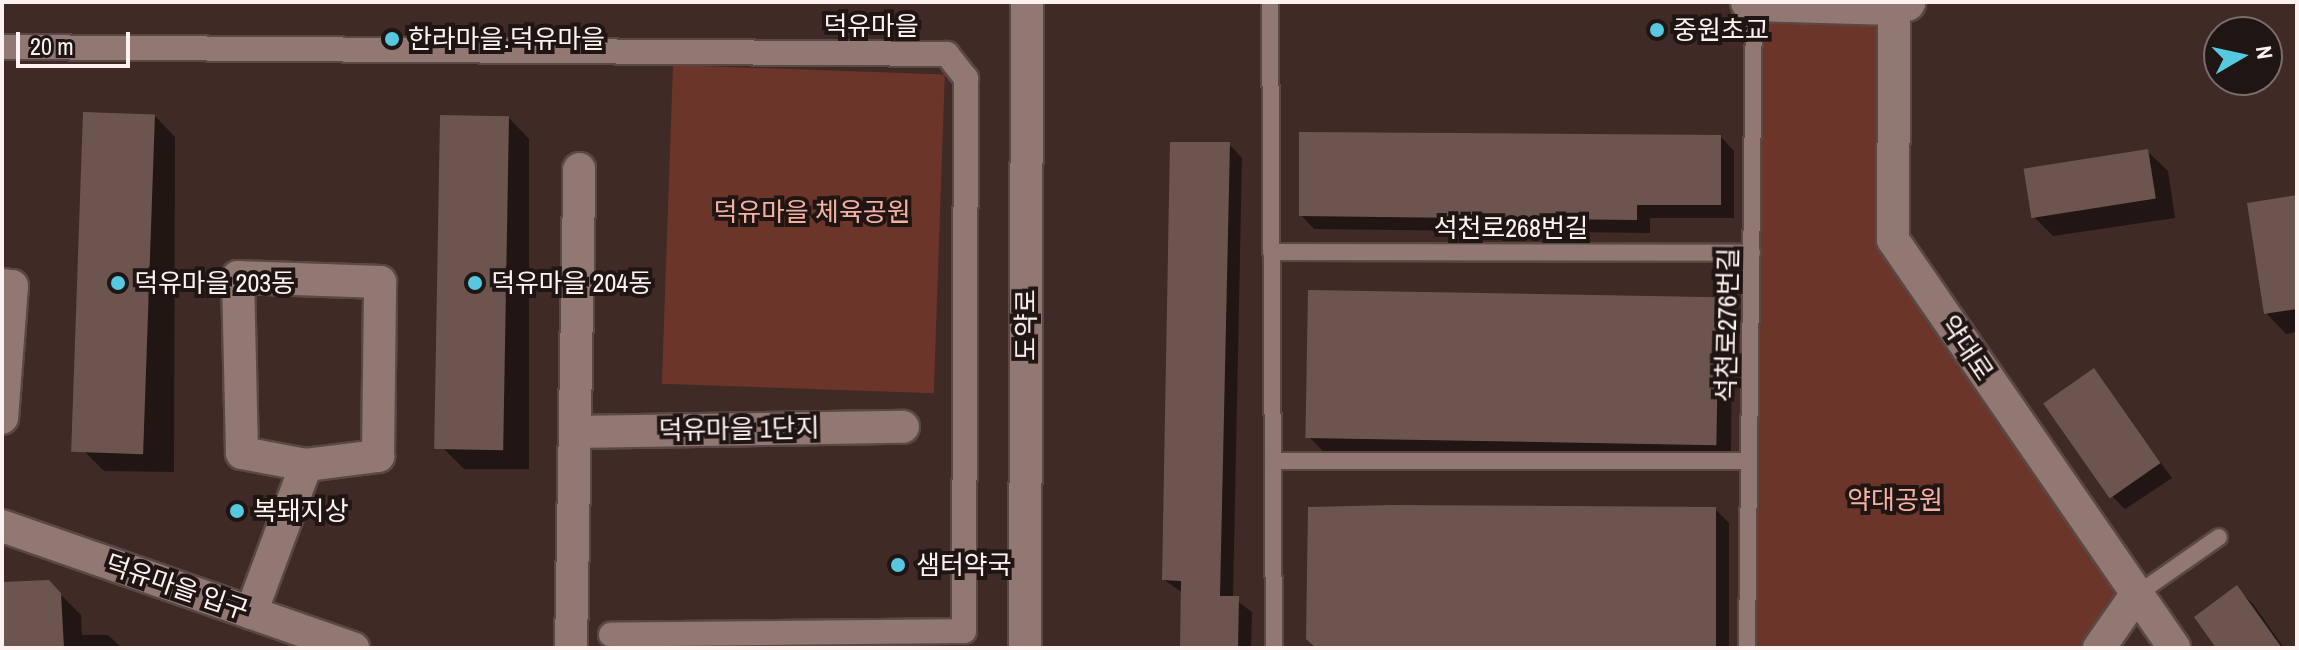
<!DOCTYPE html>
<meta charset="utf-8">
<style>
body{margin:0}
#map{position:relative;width:2299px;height:650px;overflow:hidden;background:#3f2a25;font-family:"Archivo Narrow","Noto Sans KR",sans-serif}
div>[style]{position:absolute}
.green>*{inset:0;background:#6c352a;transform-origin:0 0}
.shadow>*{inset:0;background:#0007}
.building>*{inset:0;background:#6c554f;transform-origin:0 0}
.roads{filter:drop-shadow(2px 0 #594844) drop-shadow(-2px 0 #594844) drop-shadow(0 2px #594844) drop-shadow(0 -2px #594844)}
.service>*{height:16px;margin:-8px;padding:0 8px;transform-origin:8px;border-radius:8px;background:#917872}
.pedestrian>*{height:24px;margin:-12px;padding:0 12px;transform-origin:12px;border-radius:12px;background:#917872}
.minor>*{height:32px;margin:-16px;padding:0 16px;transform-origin:16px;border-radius:16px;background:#917872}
.tertiary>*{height:38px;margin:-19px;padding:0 19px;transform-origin:19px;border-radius:19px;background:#917872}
.dots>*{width:22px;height:22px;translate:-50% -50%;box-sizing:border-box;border:4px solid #1f1513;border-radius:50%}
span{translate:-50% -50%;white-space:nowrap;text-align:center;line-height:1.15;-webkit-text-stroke:8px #1f1513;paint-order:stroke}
.street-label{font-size:26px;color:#fdf2ef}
.poi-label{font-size:26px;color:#fdf2ef}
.left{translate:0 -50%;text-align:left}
.park-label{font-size:26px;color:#f5b0a1}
.frame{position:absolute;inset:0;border:4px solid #fdf2ef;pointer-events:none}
.north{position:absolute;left:2203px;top:16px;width:80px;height:80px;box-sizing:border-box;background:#1f1513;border:2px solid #786d6b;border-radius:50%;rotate:81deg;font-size:22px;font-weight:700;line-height:32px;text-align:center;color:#fdf2ef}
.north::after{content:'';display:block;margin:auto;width:28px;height:36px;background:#56c9e0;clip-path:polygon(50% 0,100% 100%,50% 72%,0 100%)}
.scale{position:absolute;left:16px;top:32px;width:114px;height:36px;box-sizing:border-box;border:4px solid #fdf2ef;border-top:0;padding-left:10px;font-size:24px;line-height:28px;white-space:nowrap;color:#fdf2ef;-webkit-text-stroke:6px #1f1513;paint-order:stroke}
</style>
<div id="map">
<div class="green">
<div style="clip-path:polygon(1754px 2px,1894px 6px,1893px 240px,2136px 595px,2099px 648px,1747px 648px)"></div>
<div style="left:673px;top:65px;width:272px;height:319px;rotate:2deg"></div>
</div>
<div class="shadow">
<div style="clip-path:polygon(155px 116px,175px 137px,174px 472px,104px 471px,84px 451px)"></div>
<div style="clip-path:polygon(509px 118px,529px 139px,529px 469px,464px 469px,443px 448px)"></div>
<div style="clip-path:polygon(1721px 137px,1734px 151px,1734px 218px,1650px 218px,1650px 233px,1314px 229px,1301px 215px)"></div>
<div style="clip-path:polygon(1229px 144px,1242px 158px,1233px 598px,1252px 612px,1251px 648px,1182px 648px,1183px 593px,1164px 580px)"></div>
<div style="clip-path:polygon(2147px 151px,2168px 171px,2175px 218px,2053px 236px,2032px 215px)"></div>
<div style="clip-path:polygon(2297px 197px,2297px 332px,2286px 334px,2266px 313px)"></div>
<div style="clip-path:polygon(1718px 297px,1732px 311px,1731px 453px,1323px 451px,1309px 437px)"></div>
<div style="clip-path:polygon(2093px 371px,2172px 478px,2125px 509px,2112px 496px)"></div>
<div style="clip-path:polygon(1715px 509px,1729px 523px,1729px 648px,1318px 648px)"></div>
<div style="clip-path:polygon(48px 582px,81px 615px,82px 635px,108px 635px,122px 648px,2px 648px,2px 584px)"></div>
<div style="clip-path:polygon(2237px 588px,2253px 604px,2284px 648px,2219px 648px)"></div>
</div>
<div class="building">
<div style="left:83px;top:112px;width:72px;height:340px;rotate:2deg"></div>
<div style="left:440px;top:115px;width:69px;height:334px;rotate:1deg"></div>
<div style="clip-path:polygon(1299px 132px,1721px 135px,1721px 205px,1637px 205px,1637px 220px,1299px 216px)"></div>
<div style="clip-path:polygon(1170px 142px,1230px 142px,1220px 596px,1239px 596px,1238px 648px,1180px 648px,1181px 581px,1162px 580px)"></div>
<div style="left:2148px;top:149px;width:50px;height:126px;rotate:81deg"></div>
<div style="clip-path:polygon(2297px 195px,2297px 309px,2264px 314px,2247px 203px)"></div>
<div style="left:1308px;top:290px;width:411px;height:148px;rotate:1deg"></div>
<div style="left:2094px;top:368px;width:116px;height:62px;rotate:55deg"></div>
<div style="clip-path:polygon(1393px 505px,1716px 507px,1716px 648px,1316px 648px,1306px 639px,1308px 507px)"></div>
<div style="clip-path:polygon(49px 580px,61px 593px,64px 648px,2px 648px,2px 582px)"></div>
<div style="clip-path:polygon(2237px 585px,2282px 648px,2216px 648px,2194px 617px)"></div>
</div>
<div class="roads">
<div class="service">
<div style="left:1270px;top:2px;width:646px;rotate:89.65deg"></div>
<div style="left:1271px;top:252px;width:481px;rotate:0.1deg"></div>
<div style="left:1273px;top:461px;width:476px"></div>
<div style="left:2136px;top:595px;width:101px;rotate:-34.9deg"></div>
<div style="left:1747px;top:648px;width:646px;rotate:-89.38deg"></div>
</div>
<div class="pedestrian">
<div style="left:2px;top:47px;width:945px;rotate:0.42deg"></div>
<div style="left:947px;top:54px;width:31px;rotate:52deg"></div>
<div style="left:966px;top:78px;width:553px;rotate:90.21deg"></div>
<div style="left:964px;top:631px;width:353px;rotate:179.4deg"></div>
</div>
<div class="minor">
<div style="left:1894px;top:6px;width:234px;rotate:90.2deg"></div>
<div style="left:1893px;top:240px;width:495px;rotate:55.4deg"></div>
<div style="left:2px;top:285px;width:10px;rotate:6deg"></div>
<div style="left:12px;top:286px;width:132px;rotate:94.3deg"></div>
<div style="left:575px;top:432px;width:328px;rotate:-0.9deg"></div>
<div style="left:2px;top:526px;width:372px;rotate:19.2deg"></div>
<div style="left:251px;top:613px;width:158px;rotate:-69.6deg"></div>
<div style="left:306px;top:465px;width:73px;rotate:-7.1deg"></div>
<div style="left:378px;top:456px;width:174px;rotate:-89.3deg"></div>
<div style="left:380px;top:282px;width:142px;rotate:-178deg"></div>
<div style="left:238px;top:277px;width:176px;rotate:88.7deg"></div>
<div style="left:242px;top:453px;width:65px;rotate:10.6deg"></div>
<div style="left:571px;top:648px;width:479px;rotate:-89deg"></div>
<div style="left:1025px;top:648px;width:646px;rotate:-89.82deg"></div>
<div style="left:2099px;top:648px;width:65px;rotate:-55.1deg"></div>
</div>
<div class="tertiary">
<div style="left:1750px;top:2px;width:144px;rotate:1.6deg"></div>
<div style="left:1894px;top:6px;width:13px;rotate:-18deg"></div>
</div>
</div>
<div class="dots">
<div style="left:1657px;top:30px;background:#56c9e0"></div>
<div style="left:392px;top:39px;background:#56c9e0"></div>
<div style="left:118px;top:283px;background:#56c9e0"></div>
<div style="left:475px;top:283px;background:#56c9e0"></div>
<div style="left:237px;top:511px;background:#56c9e0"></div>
<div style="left:898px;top:565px;background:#56c9e0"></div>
</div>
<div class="street-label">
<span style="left:871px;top:26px">덕유마을</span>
<span style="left:1511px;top:228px">석천로268번길</span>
<span style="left:1026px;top:325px;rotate:-90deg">도약로</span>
<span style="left:1727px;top:325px;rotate:-89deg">석천로276번길</span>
<span style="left:1967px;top:348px;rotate:56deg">약대로</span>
<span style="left:739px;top:429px;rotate:-1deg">덕유마을 1단지</span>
<span style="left:177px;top:587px;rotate:19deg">덕유마을 입구</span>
</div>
<div class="poi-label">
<span class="left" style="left:1673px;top:30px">중원초교</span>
<span class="left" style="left:408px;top:39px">한라마을.덕유마을</span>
<span class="left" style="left:134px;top:283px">덕유마을 203동</span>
<span class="left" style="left:491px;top:283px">덕유마을 204동</span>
<span class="left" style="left:253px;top:511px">복돼지상</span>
<span class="left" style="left:916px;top:565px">샘터약국</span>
</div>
<div class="park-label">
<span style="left:812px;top:212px">덕유마을 체육공원</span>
<span style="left:1895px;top:500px">약대공원</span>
</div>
<div class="frame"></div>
<div class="north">N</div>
<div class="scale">20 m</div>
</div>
